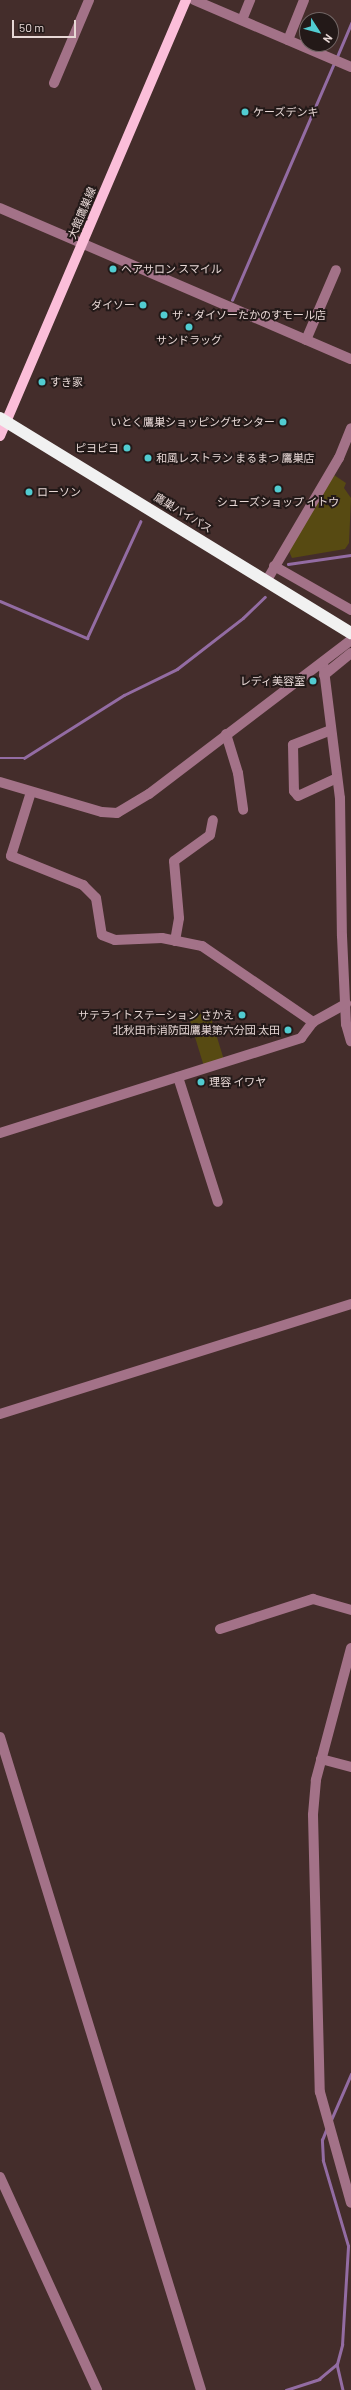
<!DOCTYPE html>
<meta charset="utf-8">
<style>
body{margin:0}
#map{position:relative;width:351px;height:2390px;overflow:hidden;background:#442d2b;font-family:Barlow,"Noto Sans JP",sans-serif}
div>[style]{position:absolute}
.green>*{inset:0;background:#574a12;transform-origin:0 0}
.stream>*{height:2.5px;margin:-1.25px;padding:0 1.25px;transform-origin:1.25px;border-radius:1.25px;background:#936ca3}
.minor>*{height:10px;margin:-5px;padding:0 5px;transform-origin:5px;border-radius:5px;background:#a37288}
.major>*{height:10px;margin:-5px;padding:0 5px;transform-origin:5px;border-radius:5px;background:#fbbed9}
.highway>*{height:12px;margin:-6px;padding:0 6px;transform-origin:6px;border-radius:6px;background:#f1f1f1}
.dots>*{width:11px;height:11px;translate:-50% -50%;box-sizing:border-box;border:2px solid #231918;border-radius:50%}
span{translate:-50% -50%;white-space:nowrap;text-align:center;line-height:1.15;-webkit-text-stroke:4px #231918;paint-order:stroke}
.poi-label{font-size:11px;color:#e7d7d5}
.left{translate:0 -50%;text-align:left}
.right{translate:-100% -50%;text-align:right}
.street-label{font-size:11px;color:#e7d7d5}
.north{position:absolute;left:299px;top:12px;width:40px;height:40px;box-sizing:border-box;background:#231918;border:1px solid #716564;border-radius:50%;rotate:126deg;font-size:11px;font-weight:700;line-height:16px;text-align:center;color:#e7d7d5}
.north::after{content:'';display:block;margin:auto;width:14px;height:18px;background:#51ccd1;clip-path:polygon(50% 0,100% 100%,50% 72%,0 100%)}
.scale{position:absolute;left:12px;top:20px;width:64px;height:18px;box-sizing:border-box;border:2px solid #e7d7d5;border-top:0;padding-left:5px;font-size:12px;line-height:14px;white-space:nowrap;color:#e7d7d5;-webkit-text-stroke:3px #231918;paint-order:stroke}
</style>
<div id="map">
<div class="green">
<div style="clip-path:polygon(334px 475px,346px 483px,344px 488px,351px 498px,349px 543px,345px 549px,292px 558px,288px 549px)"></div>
<div style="left:209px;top:1011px;width:50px;height:21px;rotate:73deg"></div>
</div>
<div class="stream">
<div style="left:336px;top:59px;width:39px;rotate:-67deg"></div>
<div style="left:232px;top:300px;width:258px;rotate:-66.7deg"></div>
<div style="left:288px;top:564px;width:64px;rotate:-8.1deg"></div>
<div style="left:0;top:601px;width:95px;rotate:23deg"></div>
<div style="left:87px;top:638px;width:128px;rotate:-65.4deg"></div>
<div style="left:0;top:758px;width:24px"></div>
<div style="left:24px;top:758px;width:118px;rotate:-32.2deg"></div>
<div style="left:124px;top:695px;width:59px;rotate:-26.1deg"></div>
<div style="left:177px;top:669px;width:83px;rotate:-37.7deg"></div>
<div style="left:243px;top:618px;width:30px;rotate:-44deg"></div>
<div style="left:331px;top:2120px;width:50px;rotate:-66.5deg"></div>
<div style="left:337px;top:2364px;width:27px;rotate:77deg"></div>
<div style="left:286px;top:2390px;width:35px;rotate:-18deg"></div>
<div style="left:319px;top:2379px;width:23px;rotate:-40deg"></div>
<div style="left:337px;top:2364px;width:20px;rotate:-75deg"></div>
<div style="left:342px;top:2345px;width:99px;rotate:-86.5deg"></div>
<div style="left:348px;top:2246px;width:89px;rotate:-106.4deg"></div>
<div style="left:323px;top:2161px;width:21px;rotate:-93deg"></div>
<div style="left:322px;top:2140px;width:11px;rotate:-68deg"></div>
</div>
<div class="minor">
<div style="left:194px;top:0;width:171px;rotate:23.1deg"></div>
<div style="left:242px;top:20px;width:22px;rotate:-68deg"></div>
<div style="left:288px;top:40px;width:43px;rotate:-68.2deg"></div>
<div style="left:54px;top:83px;width:90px;rotate:-67.1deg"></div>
<div style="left:0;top:208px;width:382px;rotate:23.3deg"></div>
<div style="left:306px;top:340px;width:76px;rotate:-66.8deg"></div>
<div style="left:274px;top:566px;width:89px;rotate:29.7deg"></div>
<div style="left:267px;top:580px;width:142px;rotate:-59.5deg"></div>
<div style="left:339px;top:458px;width:32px;rotate:-68deg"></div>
<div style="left:323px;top:662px;width:137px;rotate:82.9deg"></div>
<div style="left:340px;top:798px;width:138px;rotate:89.2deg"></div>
<div style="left:342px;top:936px;width:88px;rotate:87.4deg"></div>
<div style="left:346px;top:1024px;width:18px;rotate:74deg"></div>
<div style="left:324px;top:675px;width:35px;rotate:-39deg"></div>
<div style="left:331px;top:730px;width:41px;rotate:158.5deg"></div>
<div style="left:293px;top:745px;width:46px;rotate:88.8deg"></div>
<div style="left:294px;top:791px;width:6px;rotate:51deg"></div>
<div style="left:298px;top:796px;width:43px;rotate:-24.8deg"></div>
<div style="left:226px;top:734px;width:41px;rotate:72.9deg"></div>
<div style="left:238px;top:773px;width:37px;rotate:82deg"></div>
<div style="left:0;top:782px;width:106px;rotate:16.4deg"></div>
<div style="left:102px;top:812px;width:15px;rotate:4deg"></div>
<div style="left:117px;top:813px;width:37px;rotate:-31deg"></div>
<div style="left:149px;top:794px;width:254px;rotate:-37.3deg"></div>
<div style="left:31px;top:792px;width:67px;rotate:107.4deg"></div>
<div style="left:11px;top:856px;width:78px;rotate:21.9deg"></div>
<div style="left:83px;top:885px;width:18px;rotate:45deg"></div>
<div style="left:96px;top:898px;width:37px;rotate:81deg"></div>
<div style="left:102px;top:935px;width:14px;rotate:21deg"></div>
<div style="left:115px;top:940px;width:47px;rotate:-2.4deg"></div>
<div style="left:162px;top:938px;width:41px;rotate:11.3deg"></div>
<div style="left:202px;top:946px;width:135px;rotate:34.4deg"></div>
<div style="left:175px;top:941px;width:23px;rotate:-80deg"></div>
<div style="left:179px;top:918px;width:57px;rotate:-95deg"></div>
<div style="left:174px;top:861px;width:44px;rotate:-35.8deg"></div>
<div style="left:210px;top:835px;width:15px;rotate:-79deg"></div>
<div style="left:178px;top:1077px;width:131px;rotate:72.3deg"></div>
<div style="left:0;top:1133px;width:316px;rotate:-17.5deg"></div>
<div style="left:301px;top:1038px;width:20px;rotate:-53deg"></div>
<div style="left:313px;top:1022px;width:38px;rotate:-29deg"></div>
<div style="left:0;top:1414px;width:368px;rotate:-17.4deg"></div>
<div style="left:220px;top:1629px;width:98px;rotate:-17.9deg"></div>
<div style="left:313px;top:1599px;width:40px;rotate:16deg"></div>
<div style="left:351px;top:1648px;width:137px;rotate:104.9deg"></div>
<div style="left:316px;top:1780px;width:35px;rotate:95deg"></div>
<div style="left:313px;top:1815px;width:277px;rotate:88.6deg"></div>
<div style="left:320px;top:2092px;width:115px;rotate:74.4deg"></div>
<div style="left:0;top:1737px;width:683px;rotate:72.89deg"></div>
<div style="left:321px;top:1759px;width:31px;rotate:15deg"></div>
<div style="left:0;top:2177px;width:234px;rotate:65.5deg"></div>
</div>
<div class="major">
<div style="left:0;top:436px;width:474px;rotate:-66.9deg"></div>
</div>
<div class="highway">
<div style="left:0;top:418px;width:412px;rotate:31.5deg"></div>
</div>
<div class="dots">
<div style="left:245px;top:112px;background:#51ccd1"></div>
<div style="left:113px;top:269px;background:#51ccd1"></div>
<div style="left:143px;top:305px;background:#51ccd1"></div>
<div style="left:164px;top:315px;background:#51ccd1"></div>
<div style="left:189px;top:327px;background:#51ccd1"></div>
<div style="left:42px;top:382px;background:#51ccd1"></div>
<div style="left:283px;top:422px;background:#51ccd1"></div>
<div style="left:127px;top:448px;background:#51ccd1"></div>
<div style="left:148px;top:458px;background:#51ccd1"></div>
<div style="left:278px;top:489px;background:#51ccd1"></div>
<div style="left:29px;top:492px;background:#51ccd1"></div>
<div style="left:313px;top:681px;background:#51ccd1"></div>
<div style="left:242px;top:1015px;background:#51ccd1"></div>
<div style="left:288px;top:1030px;background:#51ccd1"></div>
<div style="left:201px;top:1082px;background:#51ccd1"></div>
</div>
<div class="poi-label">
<span class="left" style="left:253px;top:112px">ケーズデンキ</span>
<span class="left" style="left:121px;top:269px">ヘアサロン スマイル</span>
<span class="right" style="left:135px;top:305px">ダイソー</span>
<span class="left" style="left:172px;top:315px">ザ・ダイソーたかのすモール店</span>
<span style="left:189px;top:340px">サンドラッグ</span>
<span class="left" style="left:50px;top:382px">すき家</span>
<span class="right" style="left:275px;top:422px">いとく鷹巣ショッピングセンター</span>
<span class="right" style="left:119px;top:448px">ピヨピヨ</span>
<span class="left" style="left:156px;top:458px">和風レストラン まるまつ 鷹巣店</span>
<span class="left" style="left:37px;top:492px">ローソン</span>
<span style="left:278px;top:502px">シューズショップ イトウ</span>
<span class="right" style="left:305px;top:681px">レディ美容室</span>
<span class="right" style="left:234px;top:1015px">サテライトステーション さかえ</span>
<span class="right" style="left:280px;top:1030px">北秋田市消防団鷹巣第六分団 太田</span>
<span class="left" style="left:209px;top:1082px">理容 イワヤ</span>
</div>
<div class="street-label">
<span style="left:82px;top:213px;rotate:-67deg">大館鷹巣線</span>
<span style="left:183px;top:513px;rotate:31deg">鷹巣バイパス</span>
</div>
<div class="north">N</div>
<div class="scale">50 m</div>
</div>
